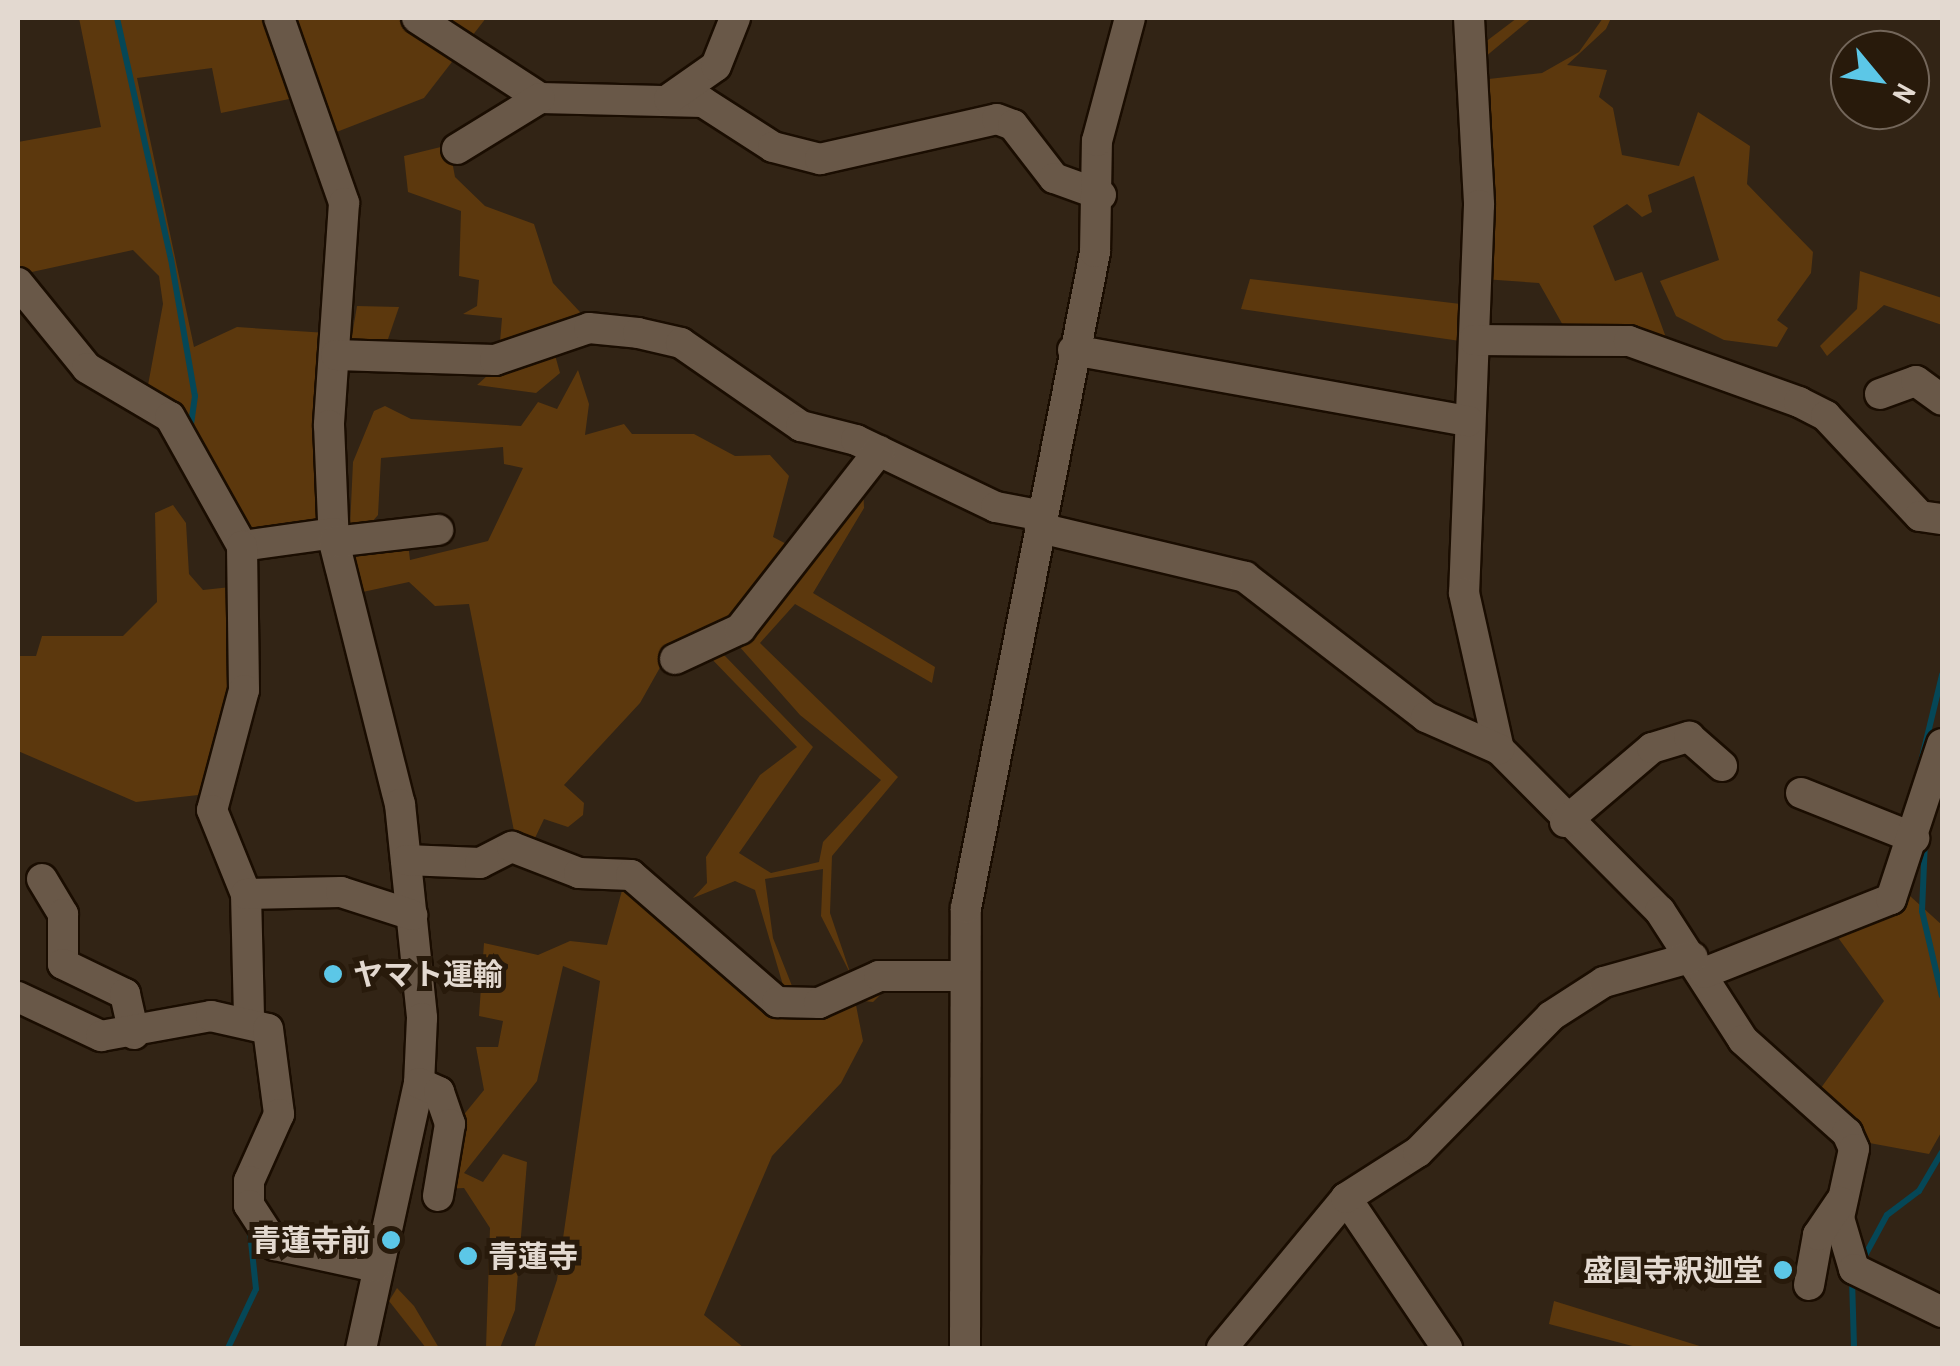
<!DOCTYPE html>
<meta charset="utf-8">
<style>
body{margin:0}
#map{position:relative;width:1960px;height:1366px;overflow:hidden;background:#322415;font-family:"Archivo Narrow","Noto Sans JP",sans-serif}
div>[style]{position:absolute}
.green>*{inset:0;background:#5c380d}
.stream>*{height:6px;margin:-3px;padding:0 3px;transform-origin:3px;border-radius:3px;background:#054757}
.roads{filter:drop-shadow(2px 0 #1a0d01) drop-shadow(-2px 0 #1a0d01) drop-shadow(0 2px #1a0d01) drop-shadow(0 -2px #1a0d01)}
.minor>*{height:30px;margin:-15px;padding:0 15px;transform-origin:15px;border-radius:15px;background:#695848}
.dots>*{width:28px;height:28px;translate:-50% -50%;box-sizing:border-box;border:5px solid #281a0b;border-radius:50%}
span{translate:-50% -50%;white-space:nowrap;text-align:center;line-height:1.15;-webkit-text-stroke:10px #281a0b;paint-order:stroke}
.poi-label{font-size:30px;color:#e3d9d0;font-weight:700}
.left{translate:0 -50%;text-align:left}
.right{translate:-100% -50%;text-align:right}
.frame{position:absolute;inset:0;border:20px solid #e3d9d0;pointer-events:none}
.north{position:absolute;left:1830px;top:30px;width:100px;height:100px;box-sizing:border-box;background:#281a0b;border:2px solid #73665a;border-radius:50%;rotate:119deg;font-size:28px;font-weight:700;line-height:40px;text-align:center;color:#e3d9d0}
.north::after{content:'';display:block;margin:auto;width:35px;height:45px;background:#5cc7e7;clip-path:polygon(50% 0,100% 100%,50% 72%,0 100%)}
</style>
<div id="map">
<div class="green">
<div style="clip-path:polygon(79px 18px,268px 18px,299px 97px,221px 113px,212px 68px,137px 78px,194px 347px,237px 327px,327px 333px,323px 526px,243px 540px,146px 396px,163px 304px,159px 276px,133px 250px,18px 275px,18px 142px,101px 127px)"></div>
<div style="clip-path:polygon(291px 18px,486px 18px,424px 98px,334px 133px)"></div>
<div style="clip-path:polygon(1517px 18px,1532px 18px,1479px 62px,1476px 49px)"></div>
<div style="clip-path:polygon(1603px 18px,1611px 18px,1606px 29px,1567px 65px,1607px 70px,1599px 97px,1613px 108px,1622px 155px,1679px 166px,1698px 112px,1750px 146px,1747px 184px,1813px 252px,1811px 273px,1777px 320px,1788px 328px,1777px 347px,1724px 340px,1676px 316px,1660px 281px,1719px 260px,1694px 176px,1648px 195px,1652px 212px,1642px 217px,1627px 204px,1593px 226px,1615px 281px,1642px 272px,1668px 343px,1564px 327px,1539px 283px,1483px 279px,1480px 80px,1542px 73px,1579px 52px)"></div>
<div style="clip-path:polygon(449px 145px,455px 177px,485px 206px,534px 224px,553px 283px,580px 312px,555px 355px,560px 373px,536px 393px,477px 385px,498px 366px,502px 318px,463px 314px,477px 306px,479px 280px,459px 276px,461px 211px,408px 192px,404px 156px)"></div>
<div style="clip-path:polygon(1860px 271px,1942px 298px,1942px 325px,1884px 305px,1827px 356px,1820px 346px,1857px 309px)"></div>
<div style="clip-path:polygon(1250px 279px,1469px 305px,1467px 342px,1241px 309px)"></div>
<div style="clip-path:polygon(357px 306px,399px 307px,386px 345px,349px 353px)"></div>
<div style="clip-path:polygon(578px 370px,589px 404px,585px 435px,624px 424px,632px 434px,694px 434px,735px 456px,770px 455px,789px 476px,773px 537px,798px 550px,743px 619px,671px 648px,640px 703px,564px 785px,584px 803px,583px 815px,568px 827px,544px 819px,535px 838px,515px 836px,469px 604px,435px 606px,409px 582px,358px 593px,349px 554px,407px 535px,410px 560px,488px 541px,523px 468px,504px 464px,503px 447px,381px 458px,378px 515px,366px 529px,350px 527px,353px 462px,374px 411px,385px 406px,411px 419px,521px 426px,538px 402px,557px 409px)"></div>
<div style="clip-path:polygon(863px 482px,864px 508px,813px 593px,935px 667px,932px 683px,795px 604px,760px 643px,898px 777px,832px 856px,830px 913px,851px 975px,821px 916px,823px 869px,765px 879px,773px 938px,794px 991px,884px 991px,873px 1002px,855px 1000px,863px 1041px,841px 1083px,772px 1156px,704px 1315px,744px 1348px,534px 1348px,557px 1280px,600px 981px,563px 966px,537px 1081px,464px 1173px,483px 1182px,503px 1154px,527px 1162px,515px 1310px,500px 1348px,486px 1348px,490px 1228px,464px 1188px,442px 1189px,457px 1123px,484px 1090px,476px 1047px,498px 1047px,503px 1021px,479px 1016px,484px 943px,538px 955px,570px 941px,607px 945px,629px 865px,785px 992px,755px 890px,735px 881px,693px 898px,707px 883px,706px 857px,760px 775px,797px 747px,705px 652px,725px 656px,813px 747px,739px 853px,771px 873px,819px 862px,823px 842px,881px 780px,800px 715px,738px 645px,808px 567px)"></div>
<div style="clip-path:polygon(173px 505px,186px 523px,189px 574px,203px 590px,231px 587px,242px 617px,225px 792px,136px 802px,18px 751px,18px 656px,36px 656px,42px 636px,123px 636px,157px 602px,155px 513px)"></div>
<div style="clip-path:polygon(1910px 896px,1942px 925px,1942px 1131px,1929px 1154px,1864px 1142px,1818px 1092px,1884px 1001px,1834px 932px)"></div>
<div style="clip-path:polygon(397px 1288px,414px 1306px,439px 1348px,426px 1348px,389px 1301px)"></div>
<div style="clip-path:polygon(1554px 1301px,1706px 1348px,1640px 1348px,1549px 1324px)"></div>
</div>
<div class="stream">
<div style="left:117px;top:18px;width:247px;rotate:77.4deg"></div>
<div style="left:171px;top:259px;width:139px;rotate:80.1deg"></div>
<div style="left:195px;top:396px;width:35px;rotate:98deg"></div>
<div style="left:1920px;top:766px;width:94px;rotate:-76.4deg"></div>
<div style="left:1925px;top:840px;width:71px;rotate:92.4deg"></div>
<div style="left:1922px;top:911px;width:87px;rotate:76.8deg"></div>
<div style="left:1862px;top:1261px;width:52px;rotate:-61.5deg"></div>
<div style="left:1887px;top:1215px;width:40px;rotate:-37deg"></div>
<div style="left:1919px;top:1191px;width:45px;rotate:-59.5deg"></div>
<div style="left:1852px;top:1279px;width:69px;rotate:88.3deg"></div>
<div style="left:228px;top:1348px;width:65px;rotate:-64.6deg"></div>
<div style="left:256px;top:1289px;width:57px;rotate:-96deg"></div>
</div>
<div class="roads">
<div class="minor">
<div style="left:279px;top:18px;width:196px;rotate:70.6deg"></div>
<div style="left:344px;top:203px;width:223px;rotate:93.9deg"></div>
<div style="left:329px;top:425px;width:117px;rotate:87.6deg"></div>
<div style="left:334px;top:542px;width:270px;rotate:75.9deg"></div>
<div style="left:400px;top:804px;width:215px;rotate:84.1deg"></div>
<div style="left:422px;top:1018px;width:65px;rotate:92.6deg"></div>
<div style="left:419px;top:1083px;width:271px;rotate:102.3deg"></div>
<div style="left:417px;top:18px;width:147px;rotate:33deg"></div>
<div style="left:540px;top:98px;width:163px;rotate:1.4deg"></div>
<div style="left:703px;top:102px;width:83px;rotate:32.7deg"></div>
<div style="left:773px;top:147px;width:49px;rotate:14.3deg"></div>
<div style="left:820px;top:159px;width:181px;rotate:-12.7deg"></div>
<div style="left:997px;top:119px;width:17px;rotate:21deg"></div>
<div style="left:1013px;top:125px;width:67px;rotate:52.3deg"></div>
<div style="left:1054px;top:178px;width:50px;rotate:19.9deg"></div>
<div style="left:1469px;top:18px;width:187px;rotate:86.9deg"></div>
<div style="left:1479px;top:205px;width:388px;rotate:92.2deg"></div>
<div style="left:1464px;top:593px;width:160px;rotate:77.4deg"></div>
<div style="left:1499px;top:749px;width:228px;rotate:45.2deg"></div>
<div style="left:1660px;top:911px;width:153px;rotate:57.2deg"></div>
<div style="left:1743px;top:1040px;width:140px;rotate:41.8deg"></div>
<div style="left:1847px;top:1133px;width:17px;rotate:66deg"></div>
<div style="left:1854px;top:1149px;width:71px;rotate:102.3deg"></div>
<div style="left:1839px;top:1218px;width:53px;rotate:73.6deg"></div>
<div style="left:1854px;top:1269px;width:98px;rotate:26deg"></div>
<div style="left:669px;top:99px;width:57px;rotate:-35.1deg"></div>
<div style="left:716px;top:66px;width:52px;rotate:-68.4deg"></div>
<div style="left:457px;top:149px;width:97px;rotate:-31.6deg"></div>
<div style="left:18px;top:283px;width:109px;rotate:50.9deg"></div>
<div style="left:87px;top:368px;width:96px;rotate:30.6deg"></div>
<div style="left:170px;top:417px;width:148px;rotate:60.8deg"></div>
<div style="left:242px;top:546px;width:93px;rotate:-8deg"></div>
<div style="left:1474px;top:340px;width:155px;rotate:0.4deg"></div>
<div style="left:1629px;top:341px;width:181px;rotate:19.7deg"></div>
<div style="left:1799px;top:402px;width:30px;rotate:27deg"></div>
<div style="left:1826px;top:416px;width:137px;rotate:46.8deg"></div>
<div style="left:1920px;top:516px;width:22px;rotate:8deg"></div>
<div style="left:1073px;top:350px;width:402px;rotate:10.2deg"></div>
<div style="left:336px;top:355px;width:159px;rotate:1.8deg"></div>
<div style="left:495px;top:360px;width:99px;rotate:-18.8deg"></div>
<div style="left:589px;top:328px;width:49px;rotate:5.8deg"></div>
<div style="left:638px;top:333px;width:44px;rotate:13.1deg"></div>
<div style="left:681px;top:343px;width:146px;rotate:34.7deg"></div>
<div style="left:801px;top:426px;width:57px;rotate:14.3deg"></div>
<div style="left:856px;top:440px;width:155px;rotate:25.6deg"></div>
<div style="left:996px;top:507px;width:48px;rotate:10.8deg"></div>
<div style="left:1880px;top:394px;width:38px;rotate:-20deg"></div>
<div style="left:1916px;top:381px;width:32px;rotate:36deg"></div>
<div style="left:1040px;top:528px;width:211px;rotate:13.4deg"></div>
<div style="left:1245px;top:577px;width:229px;rotate:37.7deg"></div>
<div style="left:1426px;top:717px;width:80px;rotate:23.7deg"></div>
<div style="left:334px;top:542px;width:105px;rotate:-6.6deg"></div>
<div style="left:242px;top:546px;width:144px;rotate:89.2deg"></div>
<div style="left:244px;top:690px;width:124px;rotate:104.9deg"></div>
<div style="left:212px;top:810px;width:91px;rotate:68deg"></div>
<div style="left:246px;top:894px;width:125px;rotate:88.6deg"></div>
<div style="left:675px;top:659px;width:72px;rotate:-24.8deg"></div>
<div style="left:740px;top:629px;width:226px;rotate:-52deg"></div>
<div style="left:1801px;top:793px;width:122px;rotate:21.7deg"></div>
<div style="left:1565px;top:822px;width:114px;rotate:-40.4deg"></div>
<div style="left:1652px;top:748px;width:39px;rotate:-17deg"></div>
<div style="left:1689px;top:737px;width:44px;rotate:41.3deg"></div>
<div style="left:406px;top:860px;width:74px;rotate:2.3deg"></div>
<div style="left:480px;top:863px;width:36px;rotate:-27deg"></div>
<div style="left:512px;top:847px;width:72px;rotate:21.2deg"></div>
<div style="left:579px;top:873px;width:52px;rotate:2.2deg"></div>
<div style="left:631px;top:875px;width:194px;rotate:41deg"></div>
<div style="left:777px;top:1002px;width:42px;rotate:1.4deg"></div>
<div style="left:819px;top:1003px;width:66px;rotate:-24.2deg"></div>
<div style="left:879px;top:976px;width:84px"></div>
<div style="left:42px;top:879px;width:41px;rotate:59deg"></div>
<div style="left:63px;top:914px;width:50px;rotate:90deg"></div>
<div style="left:63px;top:964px;width:69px;rotate:25.8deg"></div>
<div style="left:125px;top:994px;width:41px;rotate:77.3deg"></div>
<div style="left:246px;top:894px;width:95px;rotate:-1.2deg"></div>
<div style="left:341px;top:892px;width:75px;rotate:17.9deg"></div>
<div style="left:1704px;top:973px;width:201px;rotate:-21.6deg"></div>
<div style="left:1891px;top:899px;width:163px;rotate:-71.8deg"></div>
<div style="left:18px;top:997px;width:92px;rotate:25.2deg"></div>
<div style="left:101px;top:1036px;width:112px;rotate:-10.3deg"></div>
<div style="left:211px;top:1016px;width:58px;rotate:12.8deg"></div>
<div style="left:268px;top:1029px;width:86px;rotate:82.6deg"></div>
<div style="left:279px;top:1114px;width:73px;rotate:114.1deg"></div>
<div style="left:249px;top:1181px;width:24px;rotate:90deg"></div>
<div style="left:249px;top:1205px;width:48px;rotate:57deg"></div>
<div style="left:275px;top:1245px;width:103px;rotate:12.3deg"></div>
<div style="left:419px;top:1083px;width:22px;rotate:24deg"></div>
<div style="left:439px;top:1092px;width:34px;rotate:71deg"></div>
<div style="left:450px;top:1124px;width:73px;rotate:99.5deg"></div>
<div style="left:1346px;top:1198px;width:181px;rotate:56deg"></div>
<div style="left:1809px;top:1285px;width:51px;rotate:-79.8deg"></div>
<div style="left:1818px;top:1235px;width:40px;rotate:-56deg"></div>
<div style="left:965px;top:1348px;width:440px;rotate:-89.9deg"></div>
<div style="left:966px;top:908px;width:669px;rotate:-78.87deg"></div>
<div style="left:1095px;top:252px;width:111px;rotate:-89deg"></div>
<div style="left:1097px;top:141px;width:127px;rotate:-75deg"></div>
<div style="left:1222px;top:1348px;width:195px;rotate:-50.4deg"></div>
<div style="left:1346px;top:1198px;width:85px;rotate:-32.6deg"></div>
<div style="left:1418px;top:1152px;width:190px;rotate:-45.6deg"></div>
<div style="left:1551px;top:1016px;width:63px;rotate:-32.7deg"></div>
<div style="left:1604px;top:982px;width:92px;rotate:-15.7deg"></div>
</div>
</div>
<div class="dots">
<div style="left:333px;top:974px;background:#5cc7e7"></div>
<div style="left:391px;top:1240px;background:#5cc7e7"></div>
<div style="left:468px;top:1256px;background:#5cc7e7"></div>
<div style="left:1783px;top:1270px;background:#5cc7e7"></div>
</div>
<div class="poi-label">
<span class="left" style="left:353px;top:974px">ヤマト運輸</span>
<span class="right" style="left:371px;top:1240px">青蓮寺前</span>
<span class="left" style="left:488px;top:1256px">青蓮寺</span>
<span class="right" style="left:1763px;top:1270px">盛圓寺釈迦堂</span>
</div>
<div class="frame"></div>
<div class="north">N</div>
</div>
